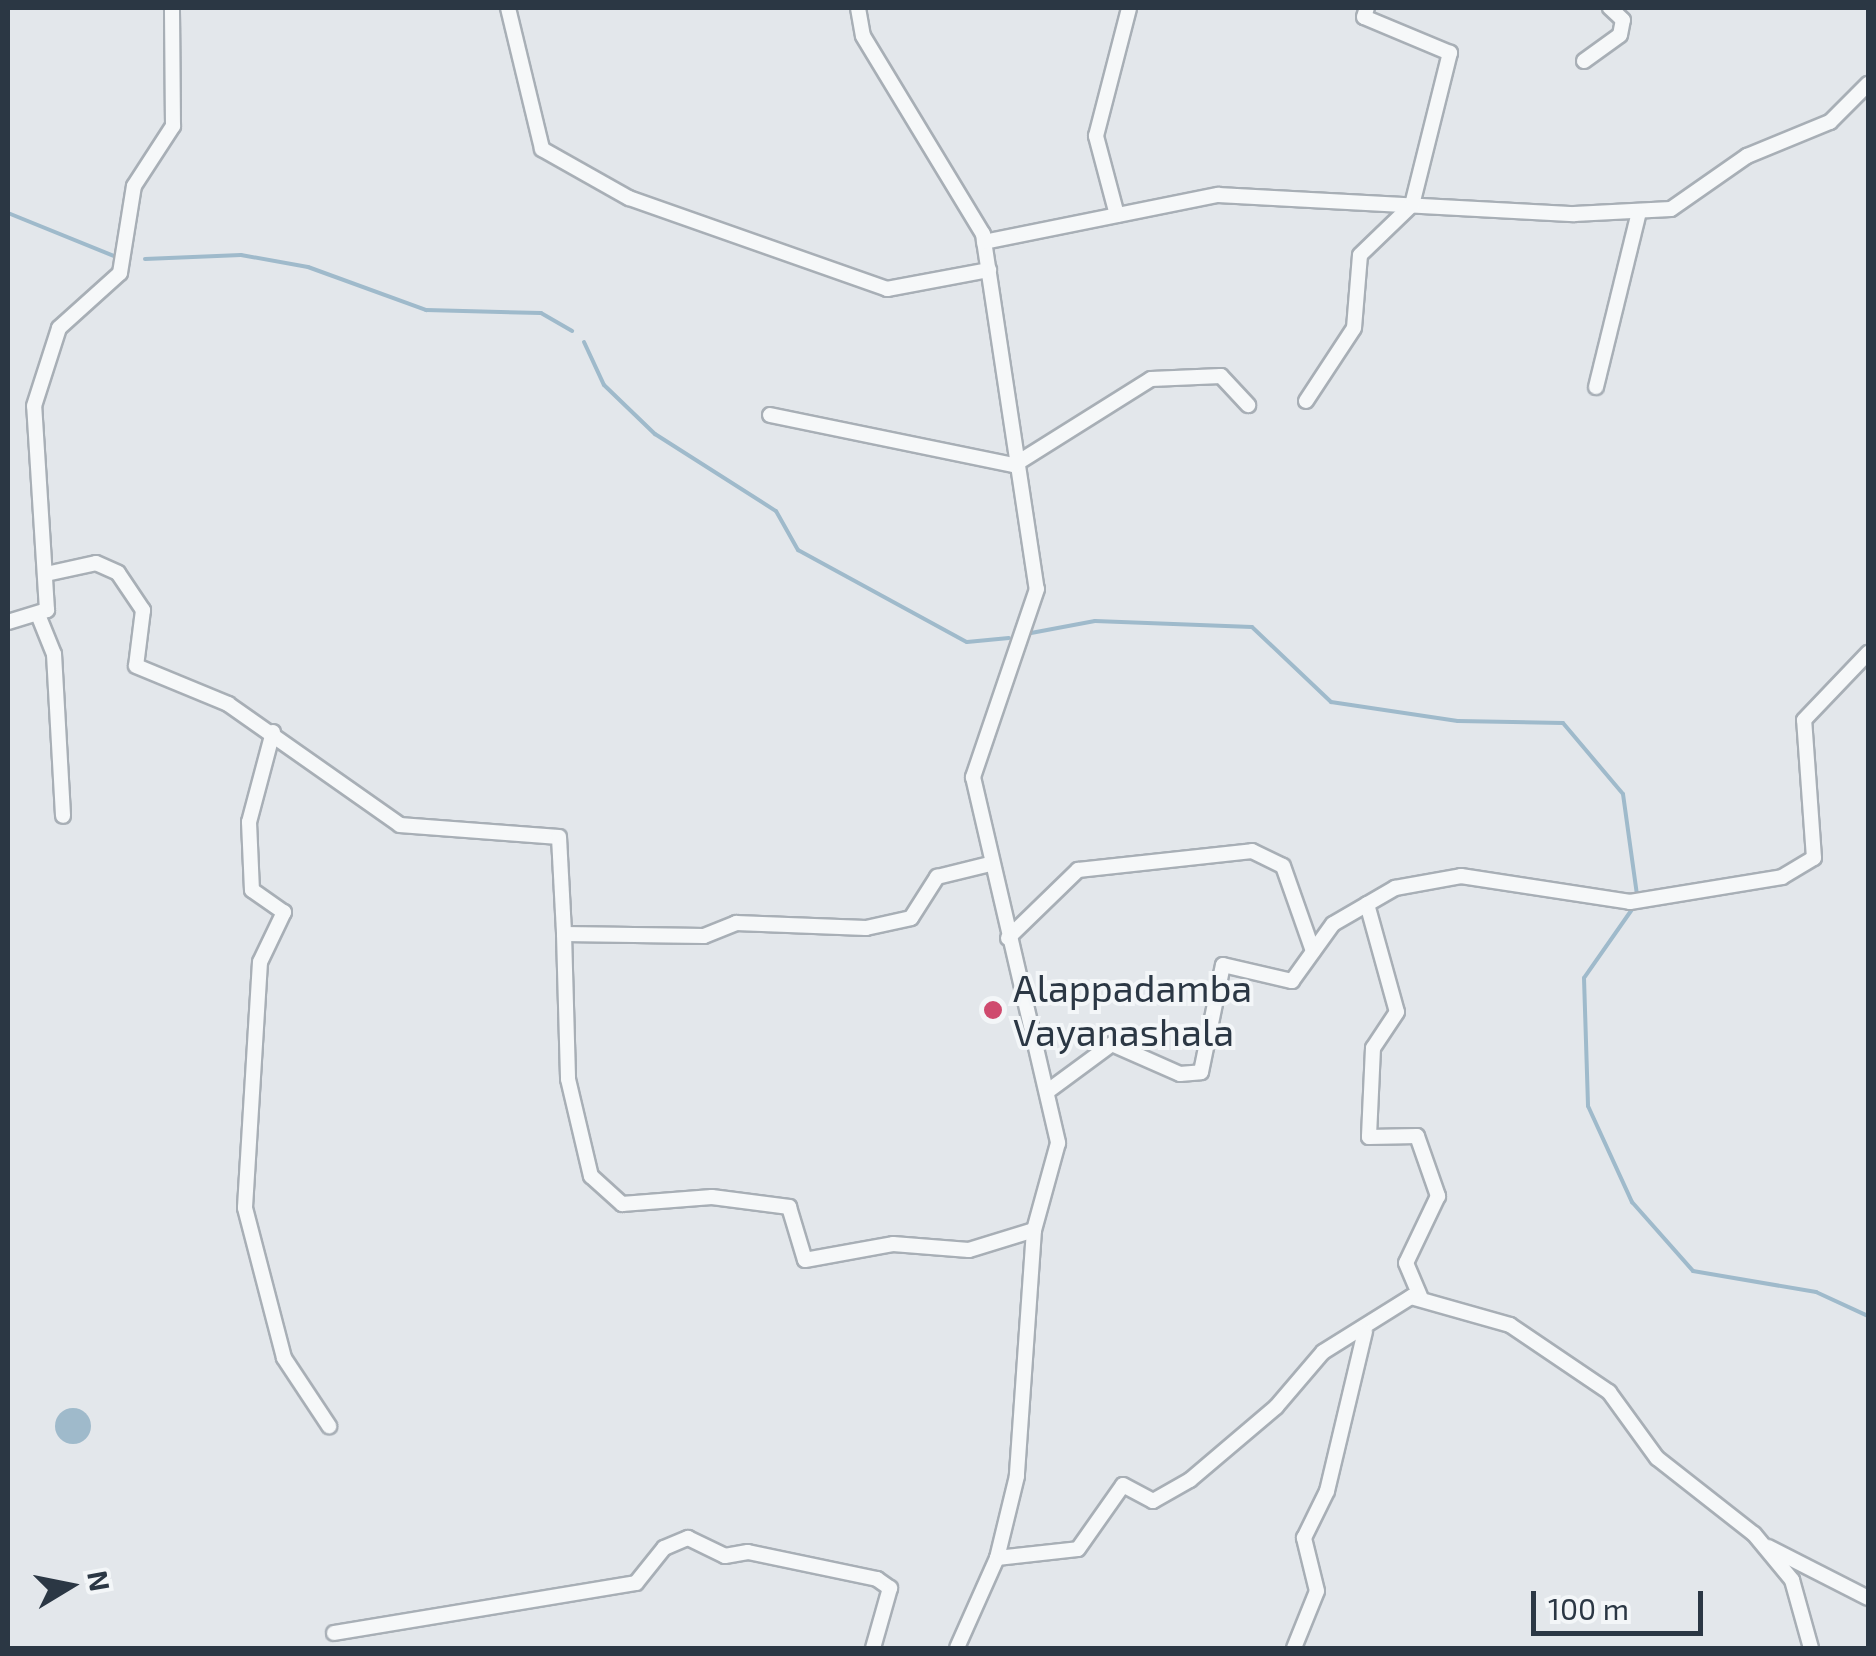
<!DOCTYPE html>
<style>
body{margin:0}
#map{position:relative;width:1876px;height:1656px;overflow:hidden;background:#e3e7eb;font-family:"Exo 2",sans-serif}
div>[style]{position:absolute}
.water>*{inset:0;background:#9fbacb}
.round{border-radius:50%}
.stream>*{height:4px;margin:-2px;padding:0 2px;transform-origin:2px;border-radius:2px;background:#9fbacb}
.roads{filter:drop-shadow(2px 0 #a8afb6) drop-shadow(-2px 0 #a8afb6) drop-shadow(0 2px #a8afb6) drop-shadow(0 -2px #a8afb6)}
.minor>*{height:14px;margin:-7px;padding:0 7px;transform-origin:7px;border-radius:7px;background:#f6f8f9}
.dots>*{width:28px;height:28px;translate:-50% -50%;box-sizing:border-box;border:5px solid #f3f6f8;border-radius:50%}
span{translate:-50% -50%;white-space:nowrap;text-align:center;line-height:1.15;-webkit-text-stroke:8px #f3f6f8;paint-order:stroke}
.poi-label{font-size:38px;color:#2b3744}
.left{translate:0 -50%;text-align:left}
.frame{position:absolute;inset:0;border:10px solid #2b3744;pointer-events:none}
.north{position:absolute;left:20px;top:1536px;width:100px;height:100px;-webkit-text-stroke:8px #f3f6f8;paint-order:stroke;rotate:80deg;font-size:28px;font-weight:700;line-height:40px;text-align:center;color:#2b3744}
.north::after{content:'';display:block;margin:auto;width:35px;height:45px;background:#2b3744;clip-path:polygon(50% 0,100% 100%,50% 72%,0 100%)}
.scale{position:absolute;left:1531px;top:1591px;width:172px;height:45px;box-sizing:border-box;border:5px solid #2b3744;border-top:0;padding-left:12px;font-size:30px;line-height:35px;white-space:nowrap;color:#2b3744;-webkit-text-stroke:8px #f3f6f8;paint-order:stroke}
</style>
<div id="map">
<div class="water">
<div class="round" style="left:55px;top:1408px;width:36px;height:36px"></div>
</div>
<div class="stream">
<div style="left:8px;top:213px;width:114px;rotate:22.1deg"></div>
<div style="left:145px;top:259px;width:96px;rotate:-2.4deg"></div>
<div style="left:241px;top:255px;width:68px;rotate:10.2deg"></div>
<div style="left:308px;top:267px;width:126px;rotate:20deg"></div>
<div style="left:426px;top:310px;width:115px;rotate:1.5deg"></div>
<div style="left:541px;top:313px;width:36px;rotate:30deg"></div>
<div style="left:584px;top:342px;width:47px;rotate:65.1deg"></div>
<div style="left:604px;top:385px;width:71px;rotate:43.9deg"></div>
<div style="left:655px;top:434px;width:143px;rotate:32.5deg"></div>
<div style="left:776px;top:511px;width:45px;rotate:60.6deg"></div>
<div style="left:798px;top:550px;width:192px;rotate:28.6deg"></div>
<div style="left:967px;top:642px;width:42px;rotate:-5.4deg"></div>
<div style="left:1031px;top:633px;width:65px;rotate:-10.6deg"></div>
<div style="left:1095px;top:621px;width:157px;rotate:2.2deg"></div>
<div style="left:1252px;top:627px;width:109px;rotate:43.5deg"></div>
<div style="left:1331px;top:702px;width:128px;rotate:8.5deg"></div>
<div style="left:1458px;top:721px;width:105px;rotate:1.1deg"></div>
<div style="left:1563px;top:723px;width:93px;rotate:49.8deg"></div>
<div style="left:1623px;top:794px;width:102px;rotate:82.1deg"></div>
<div style="left:1633px;top:908px;width:85px;rotate:125deg"></div>
<div style="left:1584px;top:978px;width:128px;rotate:88.2deg"></div>
<div style="left:1588px;top:1106px;width:106px;rotate:65.4deg"></div>
<div style="left:1632px;top:1202px;width:92px;rotate:48.5deg"></div>
<div style="left:1693px;top:1271px;width:125px;rotate:9.7deg"></div>
<div style="left:1816px;top:1292px;width:57px;rotate:24.8deg"></div>
</div>
<div class="roads">
<div class="minor">
<div style="left:508px;top:8px;width:145px;rotate:76.4deg"></div>
<div style="left:542px;top:149px;width:100px;rotate:29.4deg"></div>
<div style="left:629px;top:198px;width:274px;rotate:19.4deg"></div>
<div style="left:887px;top:289px;width:104px;rotate:-10.6deg"></div>
<div style="left:858px;top:8px;width:28px;rotate:80deg"></div>
<div style="left:863px;top:36px;width:232px;rotate:58.8deg"></div>
<div style="left:983px;top:234px;width:359px;rotate:81.4deg"></div>
<div style="left:1037px;top:589px;width:199px;rotate:108.8deg"></div>
<div style="left:973px;top:777px;width:376px;rotate:76.9deg"></div>
<div style="left:1058px;top:1143px;width:90px;rotate:105.4deg"></div>
<div style="left:1034px;top:1230px;width:247px;rotate:94deg"></div>
<div style="left:1017px;top:1476px;width:84px;rotate:103.7deg"></div>
<div style="left:997px;top:1558px;width:98px;rotate:114deg"></div>
<div style="left:1584px;top:61px;width:44px;rotate:-35.8deg"></div>
<div style="left:1620px;top:35px;width:15px;rotate:-79deg"></div>
<div style="left:1623px;top:20px;width:18px;rotate:-137deg"></div>
<div style="left:1117px;top:215px;width:82px;rotate:-104.9deg"></div>
<div style="left:1096px;top:136px;width:132px;rotate:-75.5deg"></div>
<div style="left:984px;top:242px;width:239px;rotate:-11.4deg"></div>
<div style="left:1218px;top:195px;width:357px;rotate:3.1deg"></div>
<div style="left:1574px;top:214px;width:97px;rotate:-3deg"></div>
<div style="left:1671px;top:209px;width:93px;rotate:-34.9deg"></div>
<div style="left:1747px;top:156px;width:90px;rotate:-22.3deg"></div>
<div style="left:1830px;top:122px;width:54px;rotate:-45deg"></div>
<div style="left:1596px;top:387px;width:180px;rotate:-76.2deg"></div>
<div style="left:1306px;top:401px;width:87px;rotate:-56.7deg"></div>
<div style="left:1354px;top:328px;width:73px;rotate:-85.3deg"></div>
<div style="left:1360px;top:255px;width:72px;rotate:-43.9deg"></div>
<div style="left:1412px;top:205px;width:157px;rotate:-76deg"></div>
<div style="left:1450px;top:53px;width:93px;rotate:-157.3deg"></div>
<div style="left:1364px;top:17px;width:9px;rotate:-72deg"></div>
<div style="left:770px;top:415px;width:249px;rotate:11.6deg"></div>
<div style="left:1014px;top:465px;width:162px;rotate:-32.1deg"></div>
<div style="left:1151px;top:379px;width:70px;rotate:-2.5deg"></div>
<div style="left:1221px;top:376px;width:40px;rotate:47deg"></div>
<div style="left:46px;top:574px;width:51px;rotate:-12.4deg"></div>
<div style="left:96px;top:563px;width:24px;rotate:24deg"></div>
<div style="left:118px;top:573px;width:45px;rotate:56deg"></div>
<div style="left:143px;top:610px;width:56px;rotate:97.1deg"></div>
<div style="left:136px;top:666px;width:100px;rotate:22.4deg"></div>
<div style="left:228px;top:704px;width:210px;rotate:35.1deg"></div>
<div style="left:400px;top:825px;width:159px;rotate:4.3deg"></div>
<div style="left:559px;top:837px;width:97px;rotate:87deg"></div>
<div style="left:564px;top:934px;width:140px;rotate:0.8deg"></div>
<div style="left:704px;top:936px;width:35px;rotate:-22deg"></div>
<div style="left:736px;top:923px;width:130px;rotate:2.2deg"></div>
<div style="left:866px;top:928px;width:46px;rotate:-12.5deg"></div>
<div style="left:911px;top:918px;width:49px;rotate:-57.6deg"></div>
<div style="left:937px;top:877px;width:55px;rotate:-13.8deg"></div>
<div style="left:39px;top:617px;width:40px;rotate:68deg"></div>
<div style="left:54px;top:654px;width:162px;rotate:86.8deg"></div>
<div style="left:8px;top:622px;width:41px;rotate:-17.1deg"></div>
<div style="left:47px;top:610px;width:204px;rotate:-93.6deg"></div>
<div style="left:34px;top:406px;width:82px;rotate:-72.2deg"></div>
<div style="left:59px;top:328px;width:82px;rotate:-42deg"></div>
<div style="left:120px;top:273px;width:88px;rotate:-80.9deg"></div>
<div style="left:134px;top:186px;width:72px;rotate:-57deg"></div>
<div style="left:173px;top:126px;width:118px;rotate:-90.5deg"></div>
<div style="left:273px;top:732px;width:93px;rotate:104.9deg"></div>
<div style="left:249px;top:822px;width:68px;rotate:87.5deg"></div>
<div style="left:252px;top:890px;width:39px;rotate:35deg"></div>
<div style="left:284px;top:912px;width:55px;rotate:115.6deg"></div>
<div style="left:260px;top:962px;width:246px;rotate:93.5deg"></div>
<div style="left:245px;top:1208px;width:155px;rotate:75.4deg"></div>
<div style="left:284px;top:1358px;width:82px;rotate:56.5deg"></div>
<div style="left:1367px;top:904px;width:112px;rotate:74.5deg"></div>
<div style="left:1397px;top:1012px;width:43px;rotate:123.7deg"></div>
<div style="left:1373px;top:1048px;width:89px;rotate:92.6deg"></div>
<div style="left:1369px;top:1137px;width:48px;rotate:-1.2deg"></div>
<div style="left:1417px;top:1136px;width:64px;rotate:70.7deg"></div>
<div style="left:1438px;top:1196px;width:74px;rotate:115.5deg"></div>
<div style="left:1406px;top:1263px;width:38px;rotate:67deg"></div>
<div style="left:564px;top:934px;width:145px;rotate:88.4deg"></div>
<div style="left:568px;top:1079px;width:100px;rotate:76.7deg"></div>
<div style="left:591px;top:1176px;width:42px;rotate:42.1deg"></div>
<div style="left:622px;top:1204px;width:90px;rotate:-4.4deg"></div>
<div style="left:712px;top:1197px;width:78px;rotate:7.4deg"></div>
<div style="left:789px;top:1207px;width:55px;rotate:73.2deg"></div>
<div style="left:805px;top:1260px;width:89px;rotate:-10.3deg"></div>
<div style="left:893px;top:1244px;width:76px;rotate:4.5deg"></div>
<div style="left:969px;top:1250px;width:68px;rotate:-17.1deg"></div>
<div style="left:1008px;top:938px;width:98px;rotate:-44.2deg"></div>
<div style="left:1078px;top:870px;width:175px;rotate:-6.2deg"></div>
<div style="left:1252px;top:851px;width:34px;rotate:26deg"></div>
<div style="left:1283px;top:866px;width:90px;rotate:70.6deg"></div>
<div style="left:1048px;top:1091px;width:79px;rotate:-36.3deg"></div>
<div style="left:1112px;top:1044px;width:74px;rotate:23.8deg"></div>
<div style="left:1180px;top:1074px;width:21px;rotate:-5deg"></div>
<div style="left:1201px;top:1072px;width:109px;rotate:-78.4deg"></div>
<div style="left:1223px;top:965px;width:71px;rotate:13.1deg"></div>
<div style="left:1292px;top:981px;width:70px;rotate:-54.3deg"></div>
<div style="left:1333px;top:924px;width:72px;rotate:-30.1deg"></div>
<div style="left:1395px;top:888px;width:67px;rotate:-10.3deg"></div>
<div style="left:1461px;top:876px;width:171px;rotate:8.7deg"></div>
<div style="left:1630px;top:902px;width:154px;rotate:-9.3deg"></div>
<div style="left:1782px;top:877px;width:37px;rotate:-31deg"></div>
<div style="left:1814px;top:858px;width:138px;rotate:-94.1deg"></div>
<div style="left:1804px;top:720px;width:93px;rotate:-46.3deg"></div>
<div style="left:1768px;top:1547px;width:112px;rotate:27deg"></div>
<div style="left:997px;top:1558px;width:81px;rotate:-6.3deg"></div>
<div style="left:1078px;top:1549px;width:78px;rotate:-54.9deg"></div>
<div style="left:1123px;top:1485px;width:34px;rotate:28deg"></div>
<div style="left:1153px;top:1501px;width:43px;rotate:-29.6deg"></div>
<div style="left:1190px;top:1480px;width:113px;rotate:-40.3deg"></div>
<div style="left:1276px;top:1407px;width:72px;rotate:-49.5deg"></div>
<div style="left:1323px;top:1352px;width:104px;rotate:-32deg"></div>
<div style="left:1411px;top:1297px;width:103px;rotate:15.8deg"></div>
<div style="left:1510px;top:1325px;width:120px;rotate:34.1deg"></div>
<div style="left:1609px;top:1392px;width:82px;rotate:54deg"></div>
<div style="left:1657px;top:1458px;width:123px;rotate:38.1deg"></div>
<div style="left:1754px;top:1534px;width:60px;rotate:50.4deg"></div>
<div style="left:1792px;top:1580px;width:71px;rotate:74.4deg"></div>
<div style="left:334px;top:1633px;width:306px;rotate:-9.4deg"></div>
<div style="left:636px;top:1583px;width:45px;rotate:-51.3deg"></div>
<div style="left:664px;top:1548px;width:26px;rotate:-23deg"></div>
<div style="left:688px;top:1538px;width:41px;rotate:25.9deg"></div>
<div style="left:725px;top:1556px;width:23px;rotate:-10deg"></div>
<div style="left:748px;top:1552px;width:132px;rotate:11.8deg"></div>
<div style="left:877px;top:1579px;width:16px;rotate:35deg"></div>
<div style="left:890px;top:1588px;width:62px;rotate:105.8deg"></div>
<div style="left:1294px;top:1648px;width:61px;rotate:-68deg"></div>
<div style="left:1317px;top:1591px;width:55px;rotate:-103.8deg"></div>
<div style="left:1304px;top:1538px;width:52px;rotate:-63.9deg"></div>
<div style="left:1327px;top:1491px;width:164px;rotate:-76.6deg"></div>
</div>
</div>
<div class="dots">
<div style="left:993px;top:1010px;background:#cf4a6e"></div>
</div>
<div class="poi-label">
<span class="left" style="left:1013px;top:1010px">Alappadamba<br>Vayanashala</span>
</div>
<div class="frame"></div>
<div class="north">N</div>
<div class="scale">100 m</div>
</div>
